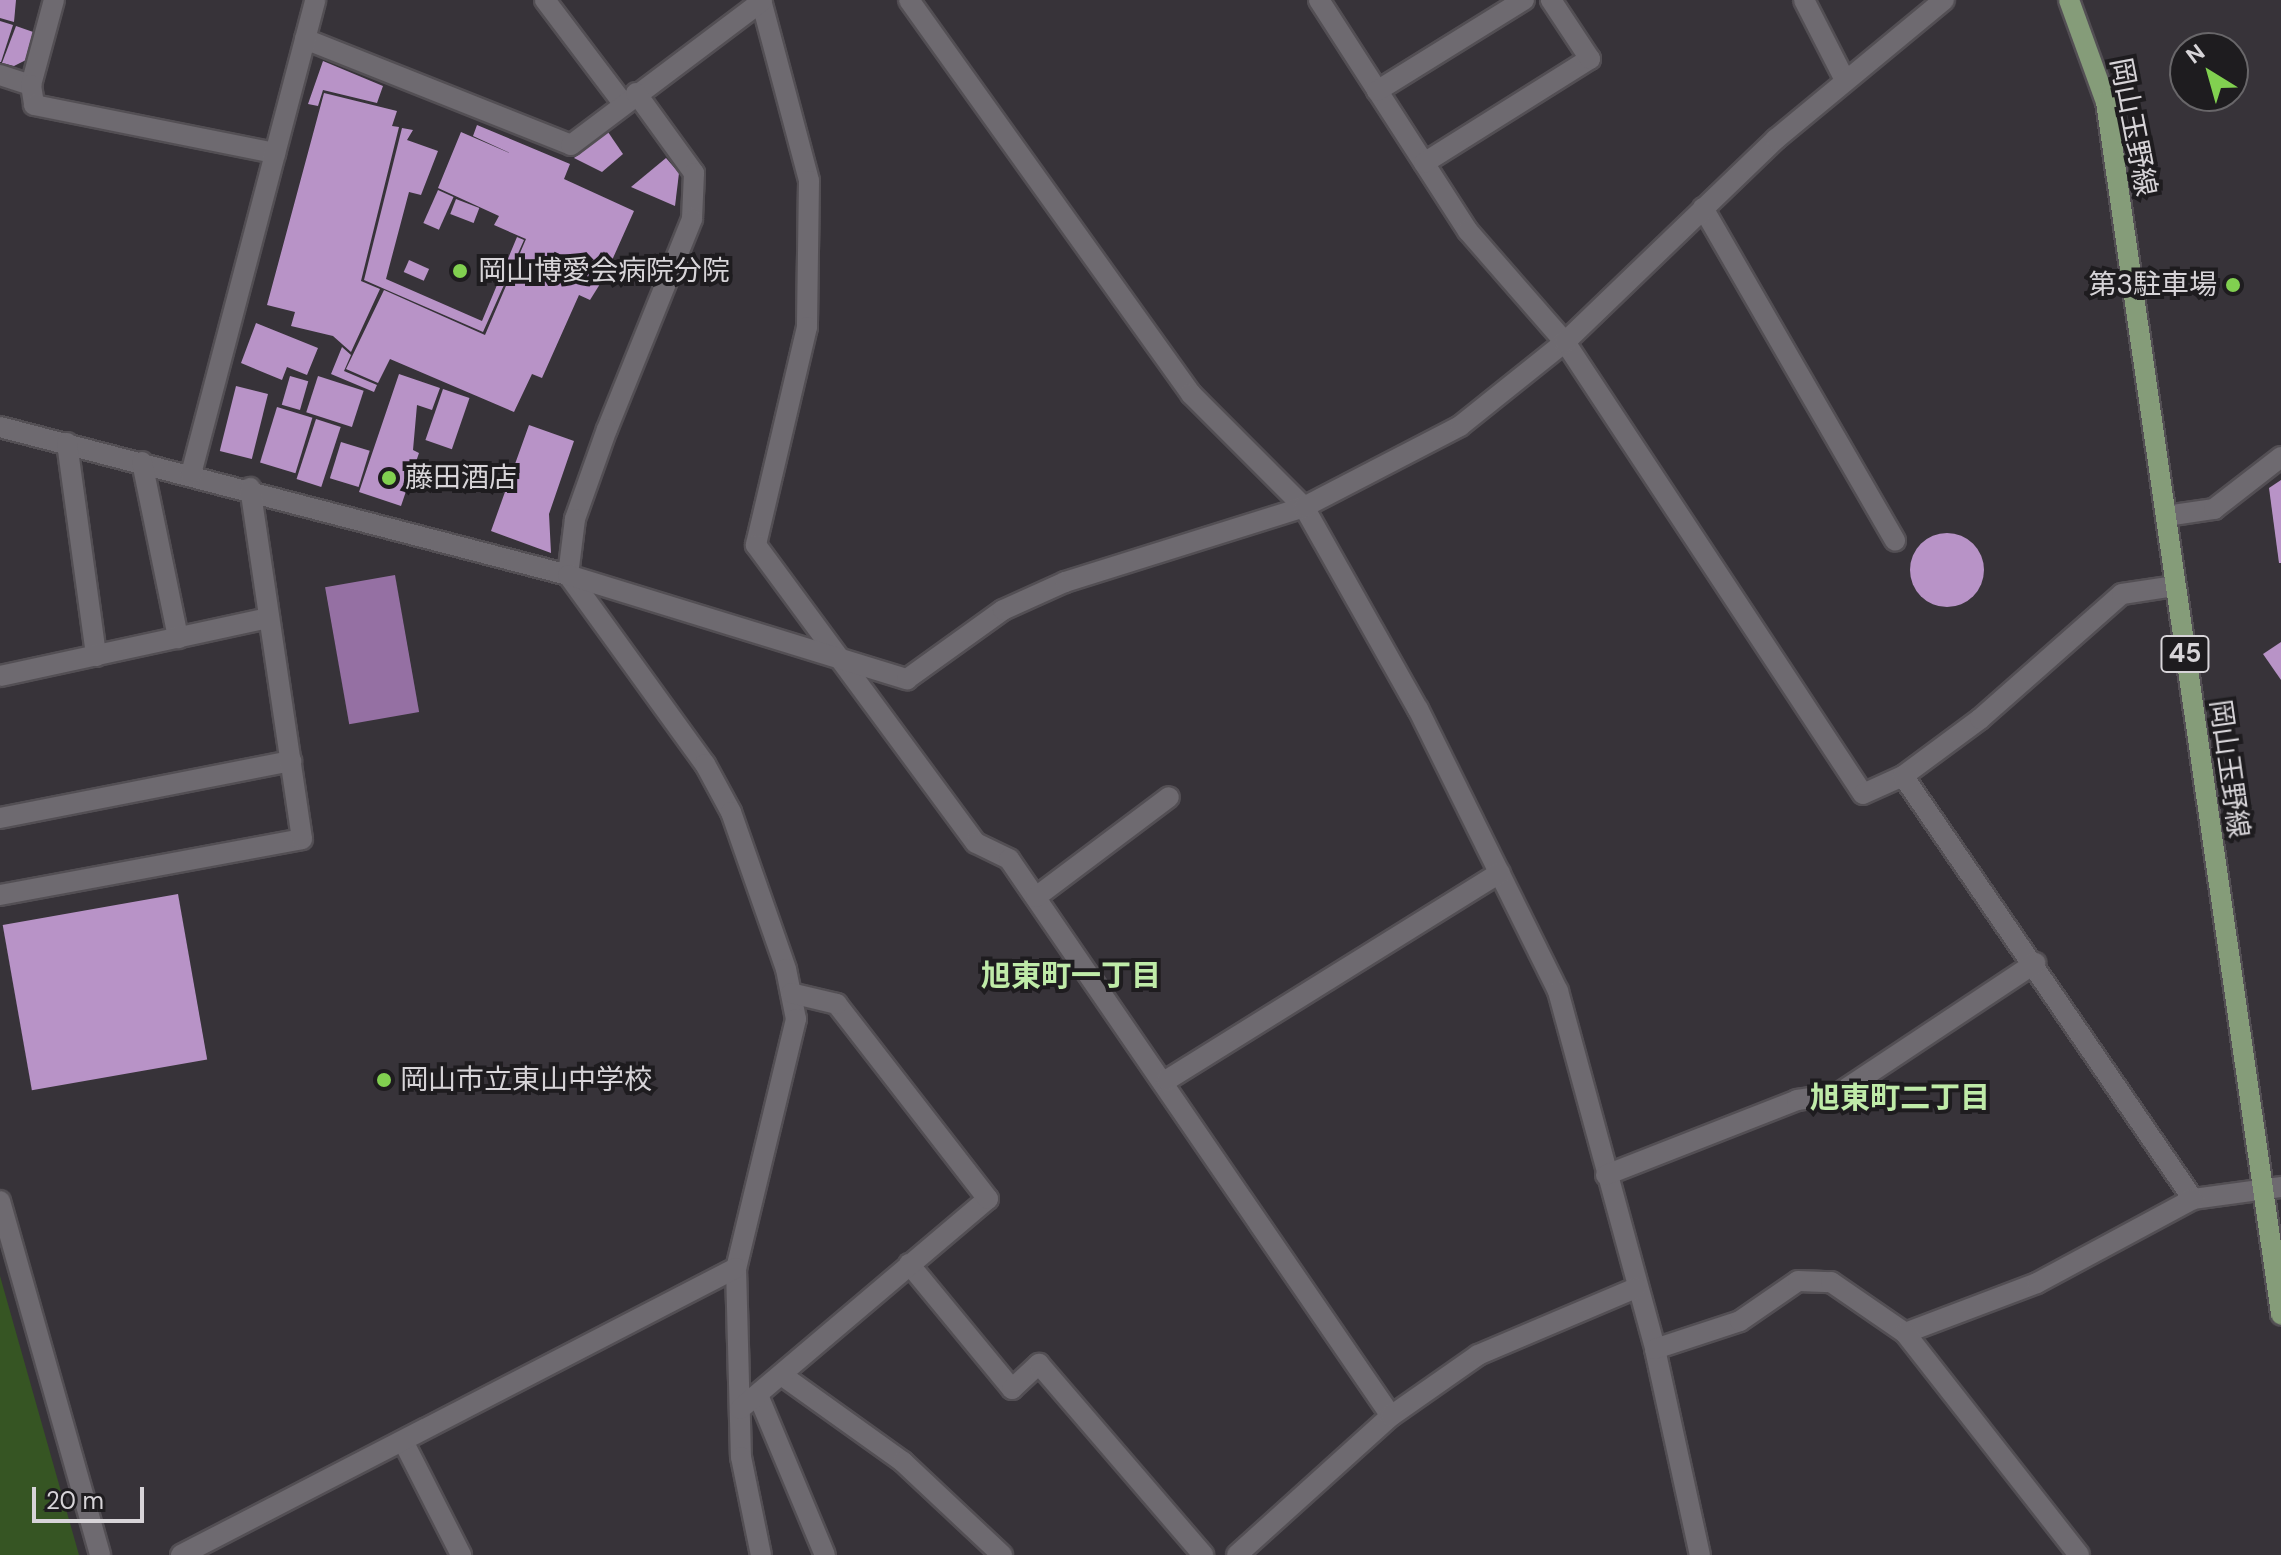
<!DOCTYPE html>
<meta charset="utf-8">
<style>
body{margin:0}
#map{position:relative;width:2281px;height:1555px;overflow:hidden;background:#373339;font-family:"DM Sans","Noto Sans JP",sans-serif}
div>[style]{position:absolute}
.green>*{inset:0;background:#365523}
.water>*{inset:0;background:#9570a3;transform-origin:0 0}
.building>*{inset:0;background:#b893c7;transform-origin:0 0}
.round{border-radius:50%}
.roads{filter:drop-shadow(2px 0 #534f54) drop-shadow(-2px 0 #534f54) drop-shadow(0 2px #534f54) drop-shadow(0 -2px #534f54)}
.lane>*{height:20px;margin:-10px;padding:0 10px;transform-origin:10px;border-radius:10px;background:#6e6a70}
.street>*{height:20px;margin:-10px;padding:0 10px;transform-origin:10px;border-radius:10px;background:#6e6a70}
.primary>*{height:20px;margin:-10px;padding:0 10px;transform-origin:10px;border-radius:10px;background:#859c79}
.dots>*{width:22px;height:22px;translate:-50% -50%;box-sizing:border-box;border:4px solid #1e1c1f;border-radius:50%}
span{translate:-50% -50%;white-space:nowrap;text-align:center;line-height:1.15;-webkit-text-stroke:8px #1e1c1f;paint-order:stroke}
.shield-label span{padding:2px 6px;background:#1e1c1f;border:2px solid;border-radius:6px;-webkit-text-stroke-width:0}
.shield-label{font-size:26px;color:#d7d4d8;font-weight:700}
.street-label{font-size:28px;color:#d7d4d8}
.poi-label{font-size:28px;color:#d7d4d8}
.left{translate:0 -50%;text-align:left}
.right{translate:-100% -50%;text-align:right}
.neighbourhood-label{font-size:30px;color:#bfeba8;font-weight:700}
.north{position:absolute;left:2169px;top:32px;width:80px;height:80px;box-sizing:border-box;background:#1e1c1f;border:2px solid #686669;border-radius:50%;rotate:323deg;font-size:22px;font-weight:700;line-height:32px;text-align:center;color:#d7d4d8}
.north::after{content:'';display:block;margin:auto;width:28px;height:36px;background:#81d050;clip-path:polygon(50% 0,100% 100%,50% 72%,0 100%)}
.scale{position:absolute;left:32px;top:1487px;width:112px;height:36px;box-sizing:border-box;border:4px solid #d7d4d8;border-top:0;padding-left:10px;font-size:24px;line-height:28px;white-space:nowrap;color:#d7d4d8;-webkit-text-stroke:6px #1e1c1f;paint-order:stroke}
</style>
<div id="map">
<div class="green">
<div style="clip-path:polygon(0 1276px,79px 1555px,0 1555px)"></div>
</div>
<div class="water">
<div style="left:395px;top:575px;width:139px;height:71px;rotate:80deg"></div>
</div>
<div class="building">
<div style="clip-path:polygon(0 0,16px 0,14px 22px,0 18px)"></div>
<div style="clip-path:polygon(0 21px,13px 25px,1px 62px,0 62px)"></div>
<div style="clip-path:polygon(16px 26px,36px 33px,28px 59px,14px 66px,2px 63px)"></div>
<div style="clip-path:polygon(323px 61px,383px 86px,377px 103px,323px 90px,318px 106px,308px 104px)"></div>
<div style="clip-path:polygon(324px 93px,397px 111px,392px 126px,399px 127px,361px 281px,380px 289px,351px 352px,333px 336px,291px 326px,295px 312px,267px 305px)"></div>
<div style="clip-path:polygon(477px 125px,570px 164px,564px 179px,634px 211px,605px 276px,590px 300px,579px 295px,542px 378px,532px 374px,514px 412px,390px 359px,378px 383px,346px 369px,384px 290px,485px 335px,526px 239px,494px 225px,499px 216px,438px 188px,461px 132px,512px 154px,473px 136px)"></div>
<div style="clip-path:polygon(402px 128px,413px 130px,407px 140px,438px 151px,421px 195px,409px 192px,386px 279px,482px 321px,517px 237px,524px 240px,483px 332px,364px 280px)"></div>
<div style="clip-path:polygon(608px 132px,623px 154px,602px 172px,574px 158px)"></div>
<div style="clip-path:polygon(666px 158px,679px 173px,675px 206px,631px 187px)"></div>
<div style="left:438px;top:190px;width:17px;height:36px;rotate:24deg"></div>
<div style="left:456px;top:199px;width:25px;height:16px;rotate:21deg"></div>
<div style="left:409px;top:260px;width:22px;height:13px;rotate:24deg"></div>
<div style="clip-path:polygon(256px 323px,318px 348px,307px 375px,287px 367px,282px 380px,241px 363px)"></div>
<div style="clip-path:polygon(342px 347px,351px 355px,344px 371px,377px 385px,374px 392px,331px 374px)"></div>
<div style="clip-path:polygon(399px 374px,440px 388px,432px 410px,417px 405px,413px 450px,419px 453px,401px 506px,359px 492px)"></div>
<div style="left:290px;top:376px;width:19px;height:30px;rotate:16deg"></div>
<div style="left:318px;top:376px;width:48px;height:38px;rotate:18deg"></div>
<div style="left:236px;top:386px;width:33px;height:67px;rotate:14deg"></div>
<div style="left:443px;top:389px;width:28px;height:54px;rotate:19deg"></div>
<div style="left:277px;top:407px;width:37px;height:58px;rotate:17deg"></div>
<div style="left:316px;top:419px;width:26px;height:63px;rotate:18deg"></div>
<div style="clip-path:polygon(529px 425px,574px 441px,549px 514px,551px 553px,491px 531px)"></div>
<div style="left:341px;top:442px;width:30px;height:38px;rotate:17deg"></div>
<div style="clip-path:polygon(2281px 480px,2281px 563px,2279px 563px,2269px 488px)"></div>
<div class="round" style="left:1910px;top:533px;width:74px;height:74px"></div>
<div style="clip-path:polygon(2281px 642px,2281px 680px,2263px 654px)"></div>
<div style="left:178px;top:894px;width:168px;height:178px;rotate:80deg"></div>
</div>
<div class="roads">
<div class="lane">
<div style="left:2166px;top:516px;width:49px;rotate:-8.3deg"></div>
<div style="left:2214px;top:509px;width:85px;rotate:-37.8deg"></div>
</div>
<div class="street">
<div style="left:545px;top:0;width:129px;rotate:52.9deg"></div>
<div style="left:761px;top:0;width:187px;rotate:75.1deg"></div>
<div style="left:809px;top:181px;width:146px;rotate:90.8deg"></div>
<div style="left:807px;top:327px;width:224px;rotate:103.2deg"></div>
<div style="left:756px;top:545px;width:370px;rotate:53.6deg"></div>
<div style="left:976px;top:843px;width:37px;rotate:26deg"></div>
<div style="left:1009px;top:859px;width:675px;rotate:55.56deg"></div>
<div style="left:909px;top:0;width:485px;rotate:54.4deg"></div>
<div style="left:1191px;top:394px;width:160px;rotate:45deg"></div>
<div style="left:1304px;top:507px;width:232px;rotate:60.6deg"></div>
<div style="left:1418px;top:709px;width:315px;rotate:63.6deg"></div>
<div style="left:1558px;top:991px;width:371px;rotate:74.8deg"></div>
<div style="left:1655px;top:1349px;width:211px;rotate:77.7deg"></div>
<div style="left:1319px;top:0;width:275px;rotate:57.2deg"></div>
<div style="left:1468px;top:231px;width:147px;rotate:48.9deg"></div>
<div style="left:1565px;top:342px;width:541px;rotate:56.6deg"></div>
<div style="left:1863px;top:794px;width:44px;rotate:-24.2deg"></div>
<div style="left:1903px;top:776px;width:96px;rotate:-36.5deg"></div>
<div style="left:1980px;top:719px;width:189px;rotate:-41.4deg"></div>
<div style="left:2122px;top:594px;width:54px;rotate:-8.6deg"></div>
<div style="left:1804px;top:0;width:90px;rotate:62.9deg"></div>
<div style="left:305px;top:39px;width:286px;rotate:21.7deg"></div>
<div style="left:571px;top:145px;width:239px;rotate:-37deg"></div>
<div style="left:0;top:75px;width:33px;rotate:18deg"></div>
<div style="left:31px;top:85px;width:88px;rotate:-74.9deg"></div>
<div style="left:31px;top:85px;width:20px;rotate:81deg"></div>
<div style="left:34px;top:105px;width:246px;rotate:11.3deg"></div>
<div style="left:1377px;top:91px;width:173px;rotate:-31.8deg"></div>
<div style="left:636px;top:93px;width:99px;rotate:54.1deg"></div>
<div style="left:694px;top:173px;width:46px;rotate:92.5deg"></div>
<div style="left:692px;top:219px;width:227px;rotate:112deg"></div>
<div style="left:607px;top:429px;width:96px;rotate:109.6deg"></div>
<div style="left:575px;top:519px;width:56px;rotate:97.1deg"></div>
<div style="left:568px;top:575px;width:233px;rotate:54.1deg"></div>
<div style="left:705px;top:764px;width:55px;rotate:61.6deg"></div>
<div style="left:731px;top:812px;width:166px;rotate:70.7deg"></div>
<div style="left:786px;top:969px;width:51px;rotate:78.7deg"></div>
<div style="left:796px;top:1019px;width:256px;rotate:103.5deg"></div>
<div style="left:736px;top:1268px;width:189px;rotate:88.5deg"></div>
<div style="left:741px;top:1457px;width:100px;rotate:78.5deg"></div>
<div style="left:1424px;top:163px;width:196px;rotate:-32.1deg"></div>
<div style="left:1590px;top:59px;width:71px;rotate:-123.5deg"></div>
<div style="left:1703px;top:208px;width:384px;rotate:60deg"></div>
<div style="left:0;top:427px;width:587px;rotate:14.6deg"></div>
<div style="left:568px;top:575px;width:355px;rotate:17.1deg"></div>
<div style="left:907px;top:679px;width:118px;rotate:-35.7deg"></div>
<div style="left:1003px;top:610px;width:68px;rotate:-24.3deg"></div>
<div style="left:1065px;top:582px;width:250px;rotate:-17.4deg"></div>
<div style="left:1304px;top:507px;width:176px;rotate:-27.4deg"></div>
<div style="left:1460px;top:426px;width:134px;rotate:-38.7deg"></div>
<div style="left:1565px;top:342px;width:293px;rotate:-43.9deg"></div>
<div style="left:1776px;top:139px;width:218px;rotate:-39.6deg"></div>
<div style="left:67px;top:443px;width:215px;rotate:82.2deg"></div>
<div style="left:142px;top:462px;width:180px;rotate:78.4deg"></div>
<div style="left:191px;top:474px;width:490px;rotate:-75.3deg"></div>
<div style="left:0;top:676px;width:275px;rotate:-12.2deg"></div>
<div style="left:1903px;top:776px;width:513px;rotate:55.57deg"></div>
<div style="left:2193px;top:1199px;width:89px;rotate:-7.8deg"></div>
<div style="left:0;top:818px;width:297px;rotate:-11.1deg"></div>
<div style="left:0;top:895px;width:307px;rotate:-10.5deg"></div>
<div style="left:302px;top:839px;width:355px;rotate:-98.4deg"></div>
<div style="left:1036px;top:897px;width:166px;rotate:-36.9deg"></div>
<div style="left:1167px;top:1080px;width:392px;rotate:-31.9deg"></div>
<div style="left:1606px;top:1175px;width:205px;rotate:-21.4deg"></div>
<div style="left:1797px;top:1100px;width:41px;rotate:-8.3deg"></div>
<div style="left:1838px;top:1094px;width:237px;rotate:-33.6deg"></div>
<div style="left:0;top:1201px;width:368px;rotate:74.2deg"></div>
<div style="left:909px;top:1264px;width:162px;rotate:50.5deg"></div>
<div style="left:1012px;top:1389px;width:37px;rotate:-43deg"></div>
<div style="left:1039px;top:1364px;width:252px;rotate:49.3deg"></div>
<div style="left:1905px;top:1333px;width:141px;rotate:-20.7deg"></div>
<div style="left:2037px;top:1283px;width:177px;rotate:-28.3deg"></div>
<div style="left:1655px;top:1349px;width:89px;rotate:-18.2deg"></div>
<div style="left:1740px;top:1321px;width:70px;rotate:-34.6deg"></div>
<div style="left:1798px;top:1281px;width:33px;rotate:2deg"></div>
<div style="left:1831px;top:1282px;width:90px;rotate:34.6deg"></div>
<div style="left:1905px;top:1333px;width:282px;rotate:51.9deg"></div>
<div style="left:783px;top:1376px;width:148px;rotate:35.6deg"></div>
<div style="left:903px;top:1462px;width:136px;rotate:43.2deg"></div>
<div style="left:758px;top:1395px;width:173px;rotate:67.3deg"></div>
<div style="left:740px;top:1409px;width:325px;rotate:-40.3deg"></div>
<div style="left:988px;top:1199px;width:247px;rotate:-127.8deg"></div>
<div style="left:837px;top:1004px;width:47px;rotate:-166.6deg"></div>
<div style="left:403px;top:1441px;width:128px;rotate:63deg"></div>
<div style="left:181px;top:1555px;width:625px;rotate:-27.34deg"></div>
<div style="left:1237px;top:1555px;width:207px;rotate:-42.1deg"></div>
<div style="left:1391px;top:1416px;width:106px;rotate:-35deg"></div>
<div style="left:1478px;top:1355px;width:172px;rotate:-23deg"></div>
</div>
<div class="primary">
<div style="left:2069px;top:0;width:109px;rotate:70.1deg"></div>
<div style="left:2106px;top:102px;width:1225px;rotate:81.78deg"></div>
</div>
</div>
<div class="dots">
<div style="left:460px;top:271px;background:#81d050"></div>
<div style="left:2233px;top:285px;background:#81d050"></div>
<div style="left:389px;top:478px;background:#81d050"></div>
<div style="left:384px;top:1080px;background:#81d050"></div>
</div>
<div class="shield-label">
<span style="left:2185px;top:654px">45</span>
</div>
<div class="street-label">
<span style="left:2133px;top:127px;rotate:79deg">岡山玉野線</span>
<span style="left:2229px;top:769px;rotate:82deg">岡山玉野線</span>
</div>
<div class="poi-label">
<span class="left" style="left:478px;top:271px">岡山博愛会病院分院</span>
<span class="right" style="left:2217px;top:285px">第3駐車場</span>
<span class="left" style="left:405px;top:478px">藤田酒店</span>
<span class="left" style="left:400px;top:1080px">岡山市立東山中学校</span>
</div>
<div class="neighbourhood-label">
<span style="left:1071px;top:976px">旭東町一丁目</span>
<span style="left:1900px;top:1098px">旭東町二丁目</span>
</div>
<div class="north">N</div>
<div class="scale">20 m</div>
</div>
